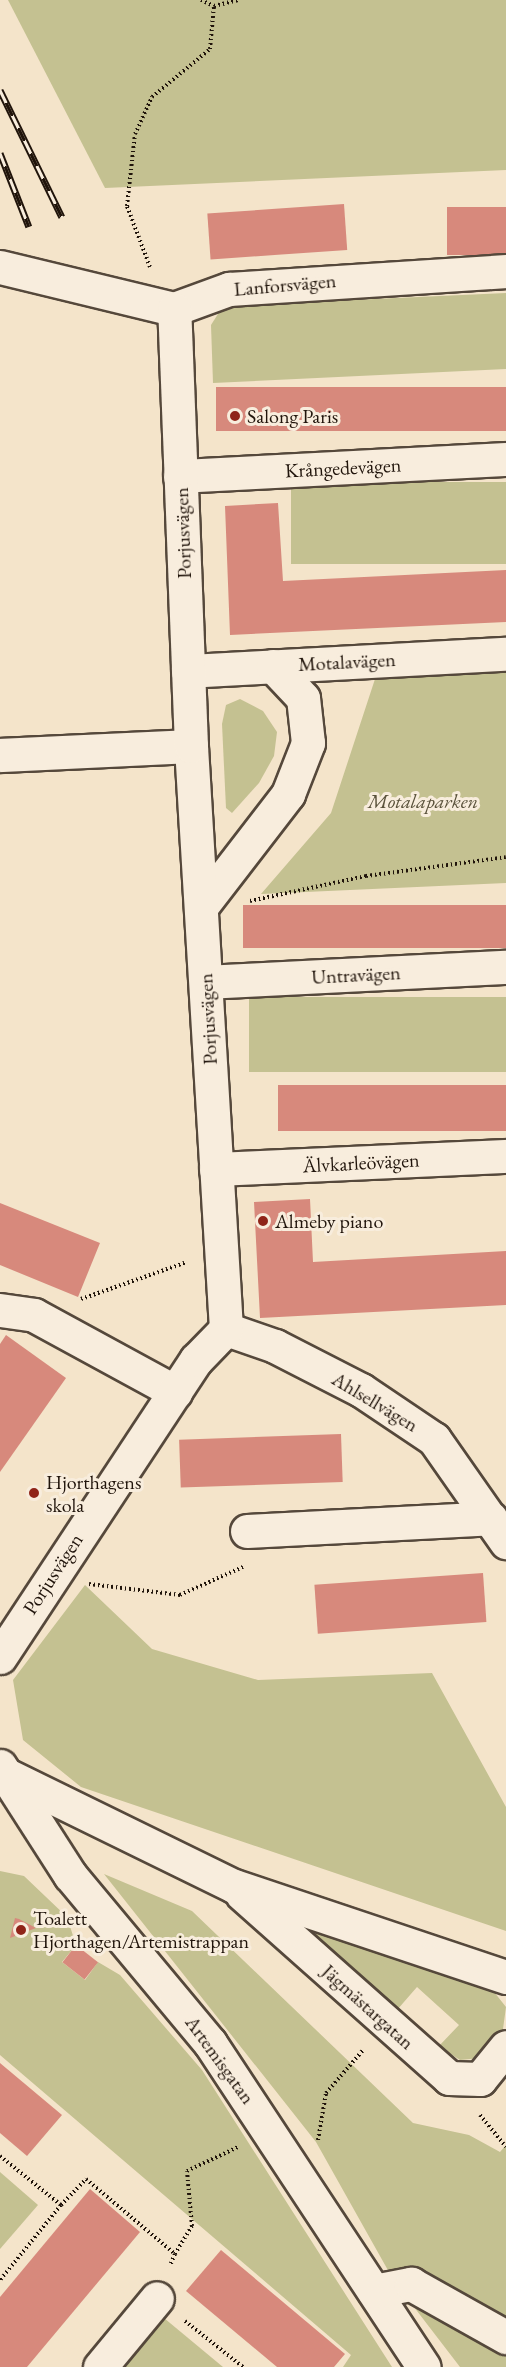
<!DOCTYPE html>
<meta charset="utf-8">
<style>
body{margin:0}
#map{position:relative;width:506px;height:2367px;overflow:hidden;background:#f4e4ca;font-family:"EB Garamond",serif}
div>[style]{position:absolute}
.green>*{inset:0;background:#c4c191;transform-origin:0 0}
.building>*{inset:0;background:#d7897c;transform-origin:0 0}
.path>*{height:4px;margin-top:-2px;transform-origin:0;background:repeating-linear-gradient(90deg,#20140b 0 1.5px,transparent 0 4.5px)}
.roads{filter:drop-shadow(2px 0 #55483b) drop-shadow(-2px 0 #55483b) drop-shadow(0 2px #55483b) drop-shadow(0 -2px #55483b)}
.minor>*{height:33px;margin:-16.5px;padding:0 16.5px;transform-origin:16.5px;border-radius:16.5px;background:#f8eddd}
.rail>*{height:7px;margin-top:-3.5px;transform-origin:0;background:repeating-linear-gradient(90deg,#f8eddd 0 14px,#20140b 0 28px);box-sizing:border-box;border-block:2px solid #20140b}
.dots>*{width:16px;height:16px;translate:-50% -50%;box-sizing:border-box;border:3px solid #f8eddd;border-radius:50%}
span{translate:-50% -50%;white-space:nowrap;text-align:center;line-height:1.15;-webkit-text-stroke:6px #f8eddd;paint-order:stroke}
.street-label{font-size:20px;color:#20140b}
.poi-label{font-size:20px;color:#20140b}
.left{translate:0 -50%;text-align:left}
.park-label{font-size:20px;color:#59513a;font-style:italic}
</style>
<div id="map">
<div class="green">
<div style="clip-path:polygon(8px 0,506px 0,506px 170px,105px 188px)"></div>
<div style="clip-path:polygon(506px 293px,506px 369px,213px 383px,211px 325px,223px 306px)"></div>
<div style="left:506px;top:482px;width:82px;height:215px;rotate:90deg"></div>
<div style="clip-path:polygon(506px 672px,506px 883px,261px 894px,331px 813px,375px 679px)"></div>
<div style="clip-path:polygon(240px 699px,263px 711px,277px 732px,274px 756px,259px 783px,232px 813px,226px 808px,222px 724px,226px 705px)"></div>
<div style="left:506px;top:997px;width:75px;height:257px;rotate:90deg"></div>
<div style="clip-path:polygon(85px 1585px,152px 1649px,258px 1680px,432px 1673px,506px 1807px,506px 1931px,81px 1787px,23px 1740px,13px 1680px)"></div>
<div style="clip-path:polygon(0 1871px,24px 1876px,67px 1917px,76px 1945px,62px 1962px,85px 1980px,98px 1962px,120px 1975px,202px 2070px,392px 2367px,343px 2367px,351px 2355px,0 2055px)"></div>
<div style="clip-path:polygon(104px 1874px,192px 1911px,413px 2123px,469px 2135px,500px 2152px,506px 2145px,506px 2367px,460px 2367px,394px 2281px,316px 2142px)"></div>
<div style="clip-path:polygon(285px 1914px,487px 1983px,506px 2007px,503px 2029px,480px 2058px,460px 2060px,439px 2046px,459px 2025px,417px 1987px,397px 2010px)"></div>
<div style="clip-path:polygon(0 2172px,38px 2205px,0 2249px)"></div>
<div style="clip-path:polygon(164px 2318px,223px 2367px,124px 2367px)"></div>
</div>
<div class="building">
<div style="left:344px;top:204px;width:46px;height:137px;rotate:86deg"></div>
<div style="left:506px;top:207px;width:48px;height:59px;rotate:90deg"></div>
<div style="left:506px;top:387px;width:44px;height:290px;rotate:90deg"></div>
<div style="clip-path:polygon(278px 503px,283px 581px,506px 570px,506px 622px,230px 635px,225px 506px)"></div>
<div style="left:506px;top:905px;width:43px;height:263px;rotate:90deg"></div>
<div style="left:506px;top:1085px;width:46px;height:228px;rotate:90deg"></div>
<div style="clip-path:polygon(310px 1199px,313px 1262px,506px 1251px,506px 1305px,260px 1318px,254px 1202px)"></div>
<div style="clip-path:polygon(0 1203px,100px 1243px,78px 1297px,0 1265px)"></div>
<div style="clip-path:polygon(6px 1335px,66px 1378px,0 1472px,0 1344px)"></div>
<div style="left:341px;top:1434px;width:48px;height:162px;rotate:88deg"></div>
<div style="left:483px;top:1573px;width:49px;height:169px;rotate:86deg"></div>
<div style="clip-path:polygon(15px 1918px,19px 1919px,36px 1928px,10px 1938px)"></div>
<div style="left:76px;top:1945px;width:28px;height:22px;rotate:38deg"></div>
<div style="clip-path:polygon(0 2063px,62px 2115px,27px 2156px,0 2133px)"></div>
<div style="clip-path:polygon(90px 2189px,140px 2232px,27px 2367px,0 2367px,0 2297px)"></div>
<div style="clip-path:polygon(221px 2250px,345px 2354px,334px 2367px,277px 2367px,186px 2291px)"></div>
</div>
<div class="path">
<div style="left:201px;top:0;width:14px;rotate:25deg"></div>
<div style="left:214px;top:6px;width:25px;rotate:-14deg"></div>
<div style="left:150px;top:267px;width:65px;rotate:-110.7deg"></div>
<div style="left:127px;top:206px;width:72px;rotate:-83.7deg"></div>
<div style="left:135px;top:134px;width:41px;rotate:-65.3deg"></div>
<div style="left:152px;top:97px;width:75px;rotate:-39.6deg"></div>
<div style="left:210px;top:49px;width:43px;rotate:-84.7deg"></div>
<div style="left:250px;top:901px;width:119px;rotate:-12.2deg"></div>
<div style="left:366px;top:876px;width:141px;rotate:-7.7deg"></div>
<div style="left:81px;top:1299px;width:112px;rotate:-19.2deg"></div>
<div style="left:89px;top:1584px;width:92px;rotate:6.9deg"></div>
<div style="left:180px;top:1595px;width:69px;rotate:-24deg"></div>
<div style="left:480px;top:2115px;width:41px;rotate:50.9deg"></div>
<div style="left:318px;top:2140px;width:48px;rotate:-80.3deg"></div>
<div style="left:326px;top:2093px;width:58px;rotate:-49.2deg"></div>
<div style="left:0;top:2156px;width:78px;rotate:38.8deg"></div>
<div style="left:61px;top:2205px;width:97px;rotate:129.1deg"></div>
<div style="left:61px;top:2205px;width:36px;rotate:-46deg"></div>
<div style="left:86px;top:2179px;width:116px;rotate:40.1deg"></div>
<div style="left:175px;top:2254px;width:13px;rotate:113deg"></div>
<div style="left:175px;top:2254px;width:33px;rotate:-59deg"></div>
<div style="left:192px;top:2226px;width:55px;rotate:-95.2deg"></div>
<div style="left:187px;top:2171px;width:56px;rotate:-25.2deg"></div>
<div style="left:185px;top:2321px;width:74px;rotate:38.4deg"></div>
</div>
<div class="roads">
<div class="minor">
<div style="left:0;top:267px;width:179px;rotate:13.6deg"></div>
<div style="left:174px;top:309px;width:59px;rotate:-20deg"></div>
<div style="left:229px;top:289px;width:278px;rotate:-3.7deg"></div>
<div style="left:180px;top:476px;width:326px;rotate:-3deg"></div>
<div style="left:188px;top:671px;width:318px;rotate:-3.1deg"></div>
<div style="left:0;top:755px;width:191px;rotate:-2.7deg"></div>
<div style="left:201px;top:907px;width:143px;rotate:-52.4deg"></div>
<div style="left:288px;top:794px;width:55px;rotate:-68.6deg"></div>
<div style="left:308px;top:743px;width:45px;rotate:-96.3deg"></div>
<div style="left:303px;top:698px;width:44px;rotate:-133.2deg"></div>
<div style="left:206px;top:982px;width:300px;rotate:-2.9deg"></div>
<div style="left:216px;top:1169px;width:290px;rotate:-2.6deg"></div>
<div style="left:0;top:1310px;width:34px;rotate:8deg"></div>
<div style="left:34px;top:1315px;width:161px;rotate:28.6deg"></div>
<div style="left:226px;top:1329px;width:52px;rotate:19.1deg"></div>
<div style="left:275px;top:1346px;width:97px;rotate:27.1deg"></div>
<div style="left:361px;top:1390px;width:88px;rotate:33.9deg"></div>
<div style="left:434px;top:1439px;width:126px;rotate:55deg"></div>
<div style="left:247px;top:1531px;width:244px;rotate:-3deg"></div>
<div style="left:0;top:1657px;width:356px;rotate:-56.6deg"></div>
<div style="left:196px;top:1360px;width:43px;rotate:-45.9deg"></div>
<div style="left:226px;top:1329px;width:584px;rotate:-93.44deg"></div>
<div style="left:191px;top:746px;width:437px;rotate:-92.2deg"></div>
<div style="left:0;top:1766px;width:130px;rotate:57.3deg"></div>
<div style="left:70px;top:1875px;width:219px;rotate:50.2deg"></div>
<div style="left:210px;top:2043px;width:388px;rotate:56.6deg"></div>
<div style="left:7px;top:1775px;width:253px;rotate:26.1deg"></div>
<div style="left:234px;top:1886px;width:287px;rotate:18.5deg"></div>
<div style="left:242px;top:1894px;width:277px;rotate:41.6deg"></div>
<div style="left:449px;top:2078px;width:31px;rotate:2deg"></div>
<div style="left:480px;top:2079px;width:41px;rotate:-50.9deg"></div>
<div style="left:374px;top:2291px;width:38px;rotate:-11deg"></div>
<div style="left:411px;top:2284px;width:109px;rotate:29.2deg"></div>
<div style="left:100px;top:2367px;width:89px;rotate:-50.4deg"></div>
</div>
</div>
<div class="rail">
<div style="left:0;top:90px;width:141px;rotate:64deg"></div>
<div style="left:0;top:153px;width:79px;rotate:68.6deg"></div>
</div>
<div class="dots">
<div style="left:235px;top:416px;background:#8f2418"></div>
<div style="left:263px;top:1221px;background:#8f2418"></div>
<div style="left:34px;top:1493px;background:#8f2418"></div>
<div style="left:21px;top:1930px;background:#8f2418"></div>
</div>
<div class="street-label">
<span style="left:285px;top:285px;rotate:-5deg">Lanforsvägen</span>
<span style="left:343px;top:468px;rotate:-3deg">Krångedevägen</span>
<span style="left:183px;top:533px;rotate:-92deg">Porjusvägen</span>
<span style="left:347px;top:662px;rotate:-3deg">Motalavägen</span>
<span style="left:356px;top:975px;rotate:-3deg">Untravägen</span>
<span style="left:208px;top:1019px;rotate:-93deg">Porjusvägen</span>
<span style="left:361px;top:1163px;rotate:-3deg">Älvkarleövägen</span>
<span style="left:375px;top:1402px;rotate:31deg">Ahlsellvägen</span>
<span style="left:53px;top:1574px;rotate:-57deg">Porjusvägen</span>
<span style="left:368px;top:2007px;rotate:42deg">Jägmästargatan</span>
<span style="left:220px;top:2060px;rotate:54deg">Artemisgatan</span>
</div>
<div class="poi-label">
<span class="left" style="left:247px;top:416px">Salong Paris</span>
<span class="left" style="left:275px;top:1221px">Almeby piano</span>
<span class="left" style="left:46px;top:1494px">Hjorthagens<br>skola</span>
<span class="left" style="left:33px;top:1930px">Toalett<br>Hjorthagen/Artemistrappan</span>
</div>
<div class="park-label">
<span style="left:423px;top:801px">Motalaparken</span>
</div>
</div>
